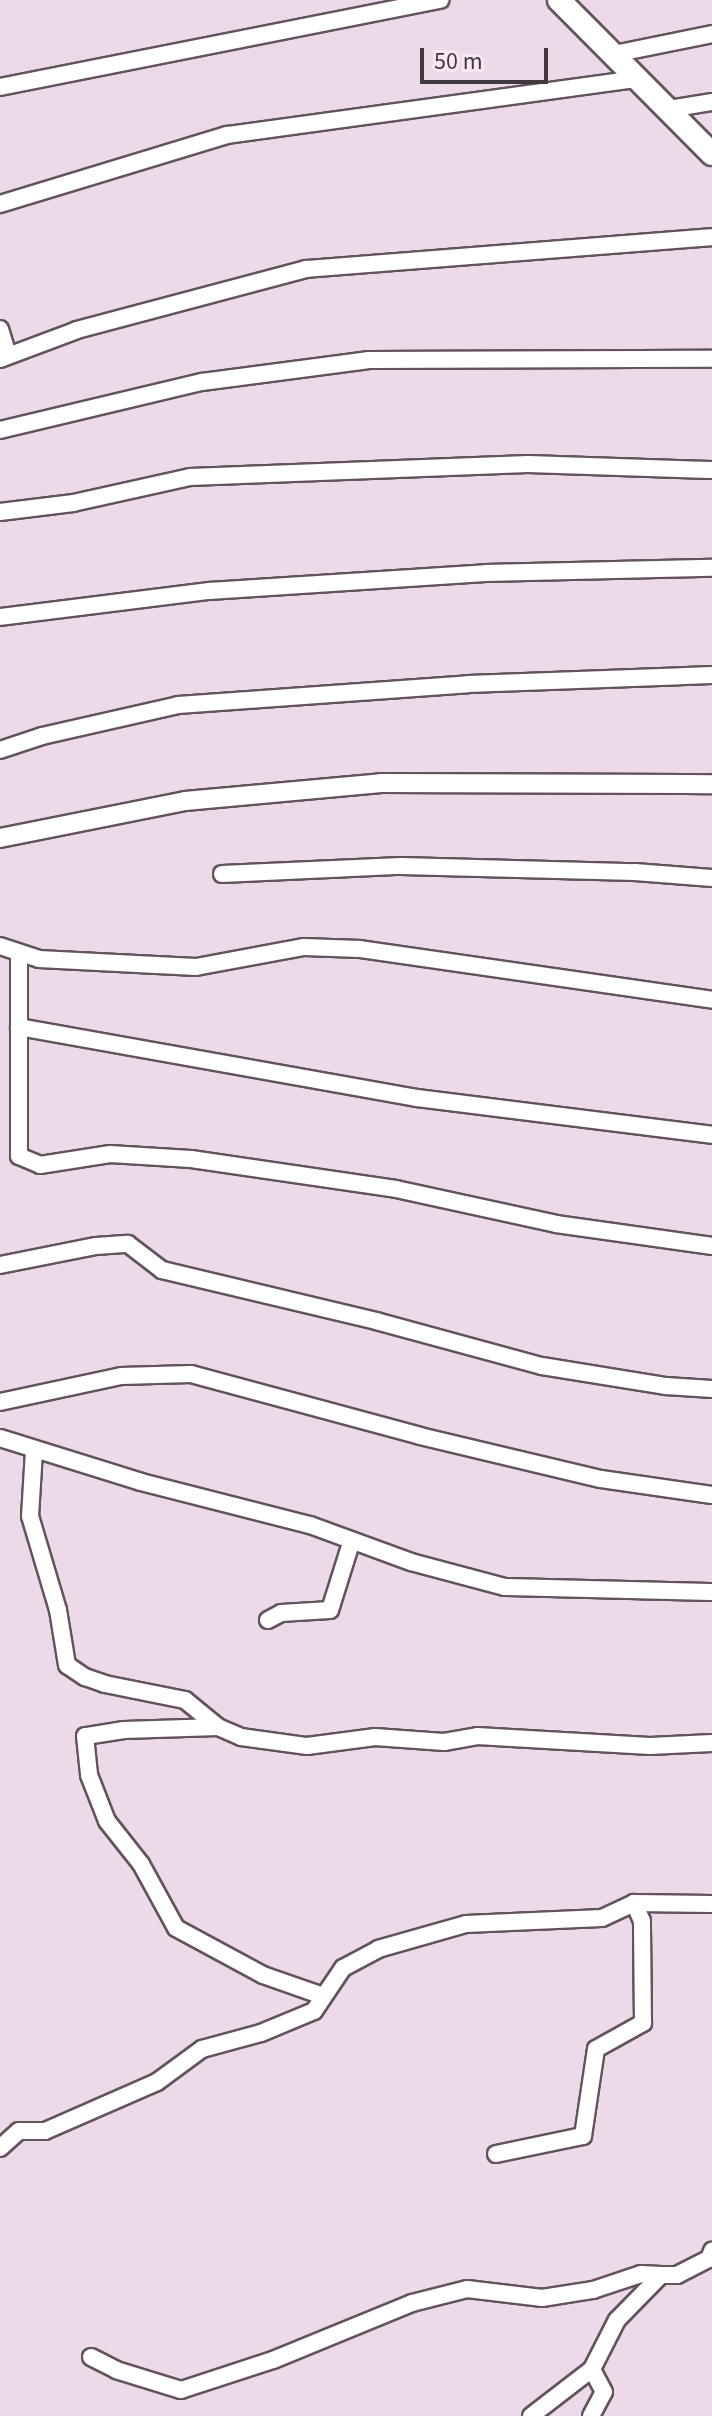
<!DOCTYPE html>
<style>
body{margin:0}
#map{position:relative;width:712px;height:2416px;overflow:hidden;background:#ecdae9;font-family:"Source Sans 3",sans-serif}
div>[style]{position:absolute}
.roads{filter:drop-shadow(2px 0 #62535f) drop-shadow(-2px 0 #62535f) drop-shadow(0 2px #62535f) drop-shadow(0 -2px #62535f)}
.minor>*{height:16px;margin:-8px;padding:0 8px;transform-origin:8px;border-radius:8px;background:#fff}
.tertiary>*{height:18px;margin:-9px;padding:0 9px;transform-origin:9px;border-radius:9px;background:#fff}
.secondary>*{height:22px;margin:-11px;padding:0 11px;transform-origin:11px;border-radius:11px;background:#fff}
span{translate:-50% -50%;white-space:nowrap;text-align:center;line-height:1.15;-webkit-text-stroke:6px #f9e7f6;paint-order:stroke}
.scale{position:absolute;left:420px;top:48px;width:128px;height:36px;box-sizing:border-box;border:4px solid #40393f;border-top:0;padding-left:10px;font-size:24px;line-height:28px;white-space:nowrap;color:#40393f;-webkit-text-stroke:6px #f9e7f6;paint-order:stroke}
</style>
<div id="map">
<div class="roads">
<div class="minor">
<div style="left:614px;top:54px;width:100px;rotate:-11.5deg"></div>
<div style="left:0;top:87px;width:449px;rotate:-11.2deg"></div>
<div style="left:669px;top:109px;width:44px;rotate:-9.2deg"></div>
<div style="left:0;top:204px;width:237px;rotate:-16.9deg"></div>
<div style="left:227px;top:135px;width:415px;rotate:-7.8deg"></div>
<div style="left:0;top:329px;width:27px;rotate:73deg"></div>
<div style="left:0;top:359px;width:82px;rotate:-20.6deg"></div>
<div style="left:77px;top:330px;width:237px;rotate:-14.9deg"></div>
<div style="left:306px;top:269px;width:407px;rotate:-4.5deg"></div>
<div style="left:0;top:430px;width:208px;rotate:-13.4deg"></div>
<div style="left:202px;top:382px;width:167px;rotate:-7.5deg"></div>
<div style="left:368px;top:360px;width:344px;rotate:-0.2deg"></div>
<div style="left:0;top:512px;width:74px;rotate:-7deg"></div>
<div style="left:73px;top:503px;width:120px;rotate:-12.5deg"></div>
<div style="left:190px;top:477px;width:338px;rotate:-2.2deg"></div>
<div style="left:528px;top:464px;width:184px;rotate:1.9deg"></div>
<div style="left:0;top:617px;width:211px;rotate:-7.1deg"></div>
<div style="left:209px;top:591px;width:277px;rotate:-3.7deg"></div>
<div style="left:485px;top:573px;width:227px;rotate:-1.3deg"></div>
<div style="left:0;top:750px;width:44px;rotate:-18.4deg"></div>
<div style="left:42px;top:736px;width:139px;rotate:-12.8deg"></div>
<div style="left:178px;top:705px;width:291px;rotate:-4.1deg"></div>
<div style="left:468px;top:684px;width:244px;rotate:-2.1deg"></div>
<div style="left:222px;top:874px;width:179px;rotate:-2.6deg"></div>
<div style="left:401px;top:866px;width:234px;rotate:1.5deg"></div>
<div style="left:635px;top:872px;width:77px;rotate:4.5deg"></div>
<div style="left:0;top:946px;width:41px;rotate:18.4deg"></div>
<div style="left:39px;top:959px;width:157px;rotate:2.9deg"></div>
<div style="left:196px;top:967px;width:110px;rotate:-10.5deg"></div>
<div style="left:304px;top:947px;width:56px;rotate:2deg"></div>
<div style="left:360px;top:949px;width:356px;rotate:8.2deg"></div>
<div style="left:19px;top:954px;width:202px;rotate:90deg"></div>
<div style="left:19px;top:1156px;width:23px;rotate:23deg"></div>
<div style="left:40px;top:1165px;width:71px;rotate:-8.9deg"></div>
<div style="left:110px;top:1154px;width:81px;rotate:3.5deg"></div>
<div style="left:191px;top:1159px;width:207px;rotate:8.3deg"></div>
<div style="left:396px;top:1189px;width:164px;rotate:12.3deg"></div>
<div style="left:556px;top:1224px;width:158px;rotate:8deg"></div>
<div style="left:19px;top:1027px;width:404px;rotate:10.1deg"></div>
<div style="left:417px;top:1098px;width:297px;rotate:7.1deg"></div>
<div style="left:0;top:1265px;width:98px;rotate:-11.2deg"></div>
<div style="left:96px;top:1246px;width:32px;rotate:-4deg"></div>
<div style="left:128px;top:1244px;width:43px;rotate:37.4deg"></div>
<div style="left:162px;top:1270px;width:220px;rotate:13.4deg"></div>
<div style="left:376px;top:1321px;width:172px;rotate:15.2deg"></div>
<div style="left:542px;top:1366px;width:126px;rotate:9.2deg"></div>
<div style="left:666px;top:1386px;width:46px;rotate:3.7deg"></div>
<div style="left:0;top:1402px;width:124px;rotate:-12.1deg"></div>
<div style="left:121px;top:1376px;width:70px;rotate:-1.6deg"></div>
<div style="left:191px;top:1374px;width:237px;rotate:15.1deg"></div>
<div style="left:420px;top:1436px;width:186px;rotate:13.4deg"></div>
<div style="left:601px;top:1479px;width:112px;rotate:8.2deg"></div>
<div style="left:0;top:1438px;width:148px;rotate:17.3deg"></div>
<div style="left:141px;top:1482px;width:174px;rotate:14.3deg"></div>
<div style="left:310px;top:1525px;width:108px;rotate:20.1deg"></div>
<div style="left:411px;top:1562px;width:97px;rotate:14.9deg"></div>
<div style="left:505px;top:1587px;width:207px;rotate:1.4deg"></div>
<div style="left:34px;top:1451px;width:65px;rotate:93.5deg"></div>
<div style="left:30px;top:1516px;width:98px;rotate:73.4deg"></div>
<div style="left:58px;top:1610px;width:56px;rotate:80.7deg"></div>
<div style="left:67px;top:1665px;width:22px;rotate:34deg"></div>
<div style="left:85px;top:1677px;width:21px;rotate:19deg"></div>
<div style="left:105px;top:1684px;width:82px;rotate:11.3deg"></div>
<div style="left:185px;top:1700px;width:43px;rotate:39.3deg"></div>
<div style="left:218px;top:1727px;width:94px;rotate:178.2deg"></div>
<div style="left:124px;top:1730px;width:39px;rotate:171deg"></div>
<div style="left:85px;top:1736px;width:39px;rotate:84deg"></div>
<div style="left:89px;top:1775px;width:49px;rotate:68.6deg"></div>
<div style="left:107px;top:1821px;width:55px;rotate:51.7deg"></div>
<div style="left:141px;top:1864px;width:73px;rotate:61.3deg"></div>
<div style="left:176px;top:1928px;width:99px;rotate:28.4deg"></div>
<div style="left:263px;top:1975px;width:64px;rotate:19.3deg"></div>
<div style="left:268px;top:1620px;width:15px;rotate:-28deg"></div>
<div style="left:281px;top:1613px;width:49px;rotate:-3.5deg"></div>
<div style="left:330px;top:1610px;width:73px;rotate:-72.6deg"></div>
<div style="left:218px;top:1727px;width:25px;rotate:23deg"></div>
<div style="left:241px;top:1737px;width:67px;rotate:7.8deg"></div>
<div style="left:307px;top:1746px;width:69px;rotate:-7.5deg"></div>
<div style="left:375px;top:1737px;width:69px;rotate:4.1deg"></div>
<div style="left:444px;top:1742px;width:34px;rotate:-10deg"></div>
<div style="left:477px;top:1736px;width:173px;rotate:3.3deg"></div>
<div style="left:650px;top:1746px;width:62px;rotate:-2.8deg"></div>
<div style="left:0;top:2148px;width:25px;rotate:-42deg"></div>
<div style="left:19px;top:2131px;width:26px"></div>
<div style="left:45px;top:2131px;width:122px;rotate:-23.6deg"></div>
<div style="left:157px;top:2082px;width:56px;rotate:-36.3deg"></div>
<div style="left:202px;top:2049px;width:61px;rotate:-15.2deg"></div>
<div style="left:261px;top:2033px;width:57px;rotate:-22.5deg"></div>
<div style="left:314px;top:2011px;width:52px;rotate:-56deg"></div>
<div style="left:343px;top:1968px;width:40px;rotate:-28deg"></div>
<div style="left:378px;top:1949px;width:91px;rotate:-15.9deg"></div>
<div style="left:466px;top:1924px;width:136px;rotate:-2.5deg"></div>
<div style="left:602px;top:1918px;width:35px;rotate:-25deg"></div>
<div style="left:634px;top:1903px;width:78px;rotate:0.7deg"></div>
<div style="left:496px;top:2154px;width:89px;rotate:-11.7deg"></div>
<div style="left:583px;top:2136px;width:88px;rotate:-81.5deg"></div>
<div style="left:596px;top:2049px;width:54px;rotate:-29deg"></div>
<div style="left:643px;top:2023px;width:102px;rotate:-90.6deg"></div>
<div style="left:642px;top:1921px;width:20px;rotate:-114deg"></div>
<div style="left:91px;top:2357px;width:28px;rotate:27deg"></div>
<div style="left:116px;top:2370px;width:68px;rotate:17.1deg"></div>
<div style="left:181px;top:2390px;width:97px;rotate:-18.1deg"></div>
<div style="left:273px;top:2360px;width:150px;rotate:-22.3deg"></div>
<div style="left:412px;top:2303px;width:57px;rotate:-14.3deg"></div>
<div style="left:467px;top:2289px;width:76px;rotate:6.8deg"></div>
<div style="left:542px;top:2298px;width:52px;rotate:-8.9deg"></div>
<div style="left:593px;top:2290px;width:51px;rotate:-18.4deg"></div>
<div style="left:641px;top:2274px;width:20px;rotate:3deg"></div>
<div style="left:531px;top:2416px;width:77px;rotate:-37.6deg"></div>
<div style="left:591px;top:2416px;width:27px;rotate:-62deg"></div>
<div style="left:604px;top:2392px;width:26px;rotate:-118deg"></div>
<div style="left:592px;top:2369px;width:55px;rotate:-63deg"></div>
<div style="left:617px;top:2320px;width:63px;rotate:-45.6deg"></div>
<div style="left:661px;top:2275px;width:16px"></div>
<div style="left:677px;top:2275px;width:36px;rotate:-27deg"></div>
<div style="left:709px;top:2259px;width:9px;rotate:-69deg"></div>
</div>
<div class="tertiary">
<div style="left:0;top:838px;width:189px;rotate:-11.3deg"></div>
<div style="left:185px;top:801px;width:197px;rotate:-5.2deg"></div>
<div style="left:381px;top:783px;width:331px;rotate:0.2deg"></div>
</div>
<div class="secondary">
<div style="left:559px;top:0;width:217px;rotate:45.2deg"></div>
</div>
</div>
<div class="scale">50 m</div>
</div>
